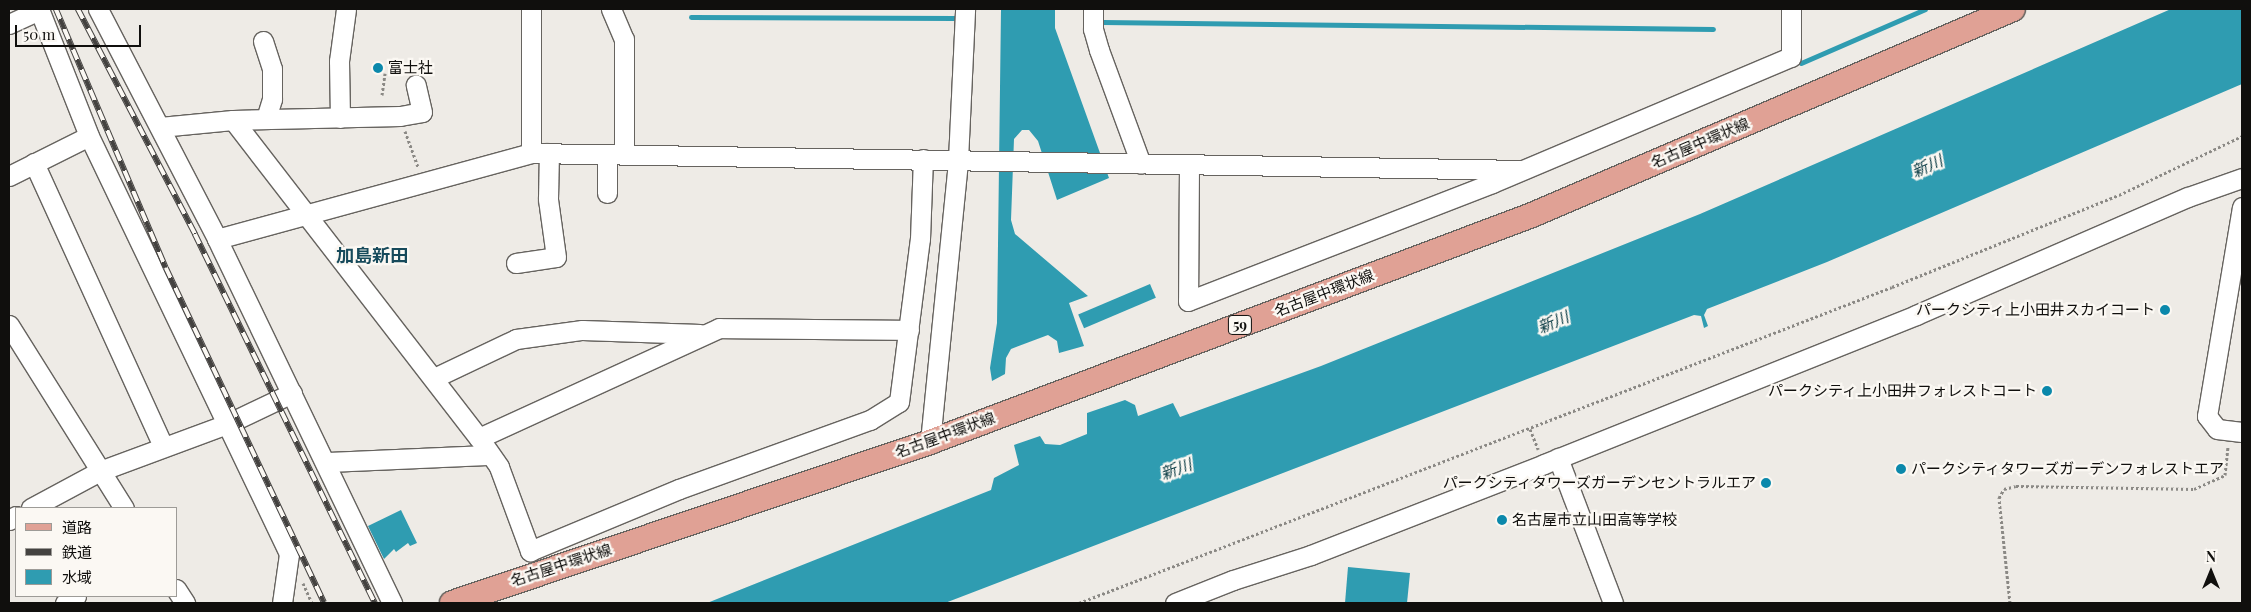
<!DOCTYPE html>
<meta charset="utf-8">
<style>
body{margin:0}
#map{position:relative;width:2251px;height:612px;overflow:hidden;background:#eeebe6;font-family:"Playfair Display","Noto Sans JP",serif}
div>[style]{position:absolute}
.water>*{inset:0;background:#2f9cb1;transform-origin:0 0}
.stream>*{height:5px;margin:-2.5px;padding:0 2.5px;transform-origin:2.5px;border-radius:2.5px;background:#2f9cb1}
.path>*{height:3px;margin-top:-1.5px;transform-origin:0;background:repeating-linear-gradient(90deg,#8b8985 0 2.5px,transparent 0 5px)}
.roads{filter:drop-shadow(1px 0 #66635f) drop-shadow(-1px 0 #66635f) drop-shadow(0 1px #66635f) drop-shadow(0 -1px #66635f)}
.minor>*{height:19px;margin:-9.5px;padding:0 9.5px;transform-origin:9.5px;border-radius:9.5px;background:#fff}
.major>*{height:24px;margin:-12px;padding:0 12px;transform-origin:12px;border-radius:12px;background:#e0a195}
.rail>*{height:5.5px;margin-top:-2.75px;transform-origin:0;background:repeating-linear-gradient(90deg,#fbf8f3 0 11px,#444240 0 22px);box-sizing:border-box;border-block:1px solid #444240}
.dots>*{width:14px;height:14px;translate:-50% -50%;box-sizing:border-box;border:2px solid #fbf8f3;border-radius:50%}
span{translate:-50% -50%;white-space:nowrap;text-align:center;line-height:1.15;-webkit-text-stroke:4.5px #fbf8f3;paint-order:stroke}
.shield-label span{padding:1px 4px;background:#fbf8f3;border:1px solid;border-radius:4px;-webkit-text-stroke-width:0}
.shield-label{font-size:14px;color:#100f0d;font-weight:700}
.poi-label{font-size:15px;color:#100f0d}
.left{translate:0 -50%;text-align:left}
.right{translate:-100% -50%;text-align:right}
.street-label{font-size:15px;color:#100f0d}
.water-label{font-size:16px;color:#0b3c45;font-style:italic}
.quarter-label{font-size:18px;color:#174a5b;font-weight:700}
.frame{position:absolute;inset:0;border:10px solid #100f0d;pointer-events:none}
.legend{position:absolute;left:15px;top:507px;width:162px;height:90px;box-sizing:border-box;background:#fbf8f3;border:1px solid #9d9b97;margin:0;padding:6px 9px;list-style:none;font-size:15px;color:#100f0d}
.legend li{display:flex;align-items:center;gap:10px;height:25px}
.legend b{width:25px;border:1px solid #9d9b97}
.north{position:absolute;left:2186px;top:547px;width:50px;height:50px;-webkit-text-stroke:4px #fbf8f3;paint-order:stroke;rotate:0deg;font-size:14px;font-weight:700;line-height:20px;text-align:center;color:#100f0d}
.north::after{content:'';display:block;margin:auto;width:18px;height:22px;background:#100f0d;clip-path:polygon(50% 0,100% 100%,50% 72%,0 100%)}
.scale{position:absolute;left:15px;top:25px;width:126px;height:22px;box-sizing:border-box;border:2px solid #100f0d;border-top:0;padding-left:6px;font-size:15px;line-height:18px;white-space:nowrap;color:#100f0d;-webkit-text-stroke:4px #fbf8f3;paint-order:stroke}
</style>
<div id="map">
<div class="water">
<div style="clip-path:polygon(1001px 9px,1055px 9px,1055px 28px,1109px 178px,1057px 200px,1038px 141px,1029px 130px,1022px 130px,1014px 139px,1011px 220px,1015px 234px,1088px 296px,1069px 303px,1084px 346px,1059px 353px,1057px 341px,1048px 335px,1011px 349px,1006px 358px,1005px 374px,992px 381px,990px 368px,997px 323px)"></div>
<div style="clip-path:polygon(2171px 9px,2242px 9px,2242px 84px,1827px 262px,1707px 309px,1704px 315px,1708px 326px,1704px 328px,1701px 316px,1694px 315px,945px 603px,707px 603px,991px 490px,994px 478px,1019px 465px,1014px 445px,1040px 436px,1045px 444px,1060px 445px,1087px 434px,1087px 413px,1125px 400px,1135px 405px,1138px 416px,1173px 403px,1180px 417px,1321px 366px,1700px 214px)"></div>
<div style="left:1150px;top:284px;width:15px;height:78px;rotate:67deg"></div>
<div style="clip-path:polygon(401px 510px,417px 543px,410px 546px,408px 543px,396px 552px,394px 549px,384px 559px,368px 526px)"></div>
<div style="clip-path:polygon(1348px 567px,1410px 573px,1407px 603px,1345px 603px)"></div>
</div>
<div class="stream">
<div style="left:691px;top:17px;width:264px;rotate:0.2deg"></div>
<div style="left:1102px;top:22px;width:611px;rotate:0.66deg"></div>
<div style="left:1801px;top:63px;width:135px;rotate:-23.5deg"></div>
</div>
<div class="path">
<div style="left:382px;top:95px;width:22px;rotate:-82deg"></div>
<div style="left:405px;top:131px;width:38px;rotate:70deg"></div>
<div style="left:1530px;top:429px;width:22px;rotate:68deg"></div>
<div style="left:303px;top:583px;width:22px;rotate:66deg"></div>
<div style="left:1079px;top:603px;width:872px;rotate:-21.24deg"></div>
<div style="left:1892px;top:287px;width:245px;rotate:-22.1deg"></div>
<div style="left:2119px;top:195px;width:136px;rotate:-25.6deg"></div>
<div style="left:2010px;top:603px;width:106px;rotate:-96deg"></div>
<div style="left:1999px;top:498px;width:10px;rotate:-61deg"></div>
<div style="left:2004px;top:489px;width:12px;rotate:-14deg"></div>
<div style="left:2016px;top:486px;width:178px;rotate:1deg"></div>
<div style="left:2194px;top:489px;width:34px;rotate:-24deg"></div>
<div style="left:2225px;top:475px;width:29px;rotate:-84deg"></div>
</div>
<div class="roads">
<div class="minor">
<div style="left:39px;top:9px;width:136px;rotate:68.5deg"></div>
<div style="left:89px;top:136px;width:463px;rotate:64.4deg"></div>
<div style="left:289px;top:554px;width:49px;rotate:98.1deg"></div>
<div style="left:98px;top:9px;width:259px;rotate:62.6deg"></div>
<div style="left:217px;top:239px;width:404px;rotate:64.3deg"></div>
<div style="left:531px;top:9px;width:144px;rotate:90deg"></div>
<div style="left:611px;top:9px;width:33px;rotate:67deg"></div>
<div style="left:624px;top:39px;width:116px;rotate:90deg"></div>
<div style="left:1093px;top:9px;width:20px;rotate:90deg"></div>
<div style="left:1093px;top:29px;width:22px;rotate:74deg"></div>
<div style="left:1099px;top:50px;width:121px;rotate:69.8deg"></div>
<div style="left:9px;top:24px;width:33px;rotate:-25deg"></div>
<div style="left:263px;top:41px;width:29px;rotate:72deg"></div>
<div style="left:272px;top:69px;width:30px;rotate:90deg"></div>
<div style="left:272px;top:99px;width:21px;rotate:107deg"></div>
<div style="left:340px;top:118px;width:57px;rotate:-91deg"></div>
<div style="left:339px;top:61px;width:52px;rotate:-82.3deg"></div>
<div style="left:233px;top:120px;width:402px;rotate:52.3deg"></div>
<div style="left:479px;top:438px;width:35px;rotate:55deg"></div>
<div style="left:499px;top:467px;width:90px;rotate:69.7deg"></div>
<div style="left:530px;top:551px;width:161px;rotate:-22.6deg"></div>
<div style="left:679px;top:489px;width:203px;rotate:-19.9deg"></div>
<div style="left:870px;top:420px;width:34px;rotate:-32deg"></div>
<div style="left:899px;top:402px;width:164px;rotate:-82.7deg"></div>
<div style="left:920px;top:239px;width:80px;rotate:-87.9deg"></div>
<div style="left:160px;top:127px;width:73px;rotate:-5.5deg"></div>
<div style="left:233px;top:120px;width:167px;rotate:-1.4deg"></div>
<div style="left:400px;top:116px;width:22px;rotate:-10deg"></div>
<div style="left:422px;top:112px;width:28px;rotate:-103deg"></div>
<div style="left:34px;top:163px;width:311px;rotate:65.5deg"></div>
<div style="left:1189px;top:165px;width:136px;rotate:90.4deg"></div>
<div style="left:1188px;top:301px;width:326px;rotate:-21.2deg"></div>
<div style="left:1492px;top:183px;width:324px;rotate:-22.9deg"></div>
<div style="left:1791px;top:57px;width:48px;rotate:-90deg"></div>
<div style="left:9px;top:176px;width:89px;rotate:-26.6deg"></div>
<div style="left:607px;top:193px;width:39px;rotate:-90deg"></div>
<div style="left:2242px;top:207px;width:212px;rotate:99.5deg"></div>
<div style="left:2207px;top:416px;width:16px;rotate:52deg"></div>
<div style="left:2217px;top:429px;width:25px;rotate:7deg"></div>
<div style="left:217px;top:239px;width:326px;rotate:-15.3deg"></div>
<div style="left:531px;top:153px;width:989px;rotate:0.98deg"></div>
<div style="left:516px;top:263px;width:40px;rotate:-8.5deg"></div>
<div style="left:556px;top:257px;width:59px;rotate:-97.9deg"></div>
<div style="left:548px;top:199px;width:46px;rotate:-88.8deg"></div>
<div style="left:9px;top:325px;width:216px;rotate:57.9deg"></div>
<div style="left:434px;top:378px;width:91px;rotate:-25.4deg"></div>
<div style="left:516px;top:339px;width:67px;rotate:-7.8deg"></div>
<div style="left:582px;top:330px;width:118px;rotate:1.9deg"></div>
<div style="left:479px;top:438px;width:264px;rotate:-24.6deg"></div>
<div style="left:719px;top:328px;width:190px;rotate:0.6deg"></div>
<div style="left:930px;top:442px;width:283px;rotate:-84.3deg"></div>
<div style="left:958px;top:160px;width:151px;rotate:-87.3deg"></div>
<div style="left:1558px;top:458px;width:155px;rotate:69.2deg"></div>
<div style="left:326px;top:462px;width:163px;rotate:-2.5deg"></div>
<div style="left:31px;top:508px;width:78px;rotate:-28.2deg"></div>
<div style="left:100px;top:471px;width:135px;rotate:-20.3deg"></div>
<div style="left:227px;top:424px;width:72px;rotate:-25.5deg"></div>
<div style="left:9px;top:520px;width:8px;rotate:-30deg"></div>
<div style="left:176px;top:589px;width:17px;rotate:57deg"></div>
<div style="left:65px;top:603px;width:13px;rotate:-32deg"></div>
<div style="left:1175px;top:603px;width:62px;rotate:-21.6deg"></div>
<div style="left:1233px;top:580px;width:82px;rotate:-17.8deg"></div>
<div style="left:1311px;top:555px;width:250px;rotate:-21.3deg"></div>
<div style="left:1544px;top:464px;width:401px;rotate:-21.8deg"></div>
<div style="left:1916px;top:315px;width:296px;rotate:-23.5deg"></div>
<div style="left:2188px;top:197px;width:57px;rotate:-19.4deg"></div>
</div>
<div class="major">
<div style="left:452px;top:603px;width:504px;rotate:-18.61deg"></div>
<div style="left:930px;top:442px;width:643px;rotate:-20.66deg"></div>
<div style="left:1532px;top:215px;width:523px;rotate:-23.18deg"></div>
</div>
</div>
<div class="rail">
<div style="left:56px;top:9px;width:281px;rotate:67deg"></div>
<div style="left:166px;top:268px;width:370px;rotate:64.7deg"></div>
<div style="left:78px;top:9px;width:254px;rotate:62.5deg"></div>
<div style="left:195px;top:234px;width:411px;rotate:64deg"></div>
</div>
<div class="dots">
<div style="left:378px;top:68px;background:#0b88ab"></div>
<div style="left:2165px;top:310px;background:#0b88ab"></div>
<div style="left:2047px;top:391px;background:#0b88ab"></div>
<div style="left:1901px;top:469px;background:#0b88ab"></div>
<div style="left:1766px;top:483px;background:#0b88ab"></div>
<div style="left:1502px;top:520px;background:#0b88ab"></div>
</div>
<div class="shield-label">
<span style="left:1240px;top:325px">59</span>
</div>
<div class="poi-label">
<span class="left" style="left:388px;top:68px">富士社</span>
<span class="right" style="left:2155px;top:310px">パークシティ上小田井スカイコート</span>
<span class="right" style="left:2037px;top:391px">パークシティ上小田井フォレストコート</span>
<span class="left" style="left:1911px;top:469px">パークシティタワーズガーデンフォレストエア</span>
<span class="right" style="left:1756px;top:483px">パークシティタワーズガーデンセントラルエア</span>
<span class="left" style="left:1512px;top:520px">名古屋市立山田高等学校</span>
</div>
<div class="street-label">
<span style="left:1700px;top:143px;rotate:-23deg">名古屋中環状線</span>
<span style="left:1324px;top:293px;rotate:-21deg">名古屋中環状線</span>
<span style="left:945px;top:435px;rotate:-20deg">名古屋中環状線</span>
<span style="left:561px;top:565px;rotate:-18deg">名古屋中環状線</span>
</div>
<div class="water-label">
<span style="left:1927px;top:166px;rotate:-24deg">新川</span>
<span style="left:1553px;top:322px;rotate:-23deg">新川</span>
<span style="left:1176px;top:469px;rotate:-20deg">新川</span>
</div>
<div class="quarter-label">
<span style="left:372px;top:255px">加島新田</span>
</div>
<div class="frame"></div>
<ul class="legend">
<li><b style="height:6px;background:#e0a195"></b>道路</li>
<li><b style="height:6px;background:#444240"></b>鉄道</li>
<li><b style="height:14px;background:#2f9cb1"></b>水域</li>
</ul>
<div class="north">N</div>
<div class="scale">50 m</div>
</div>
